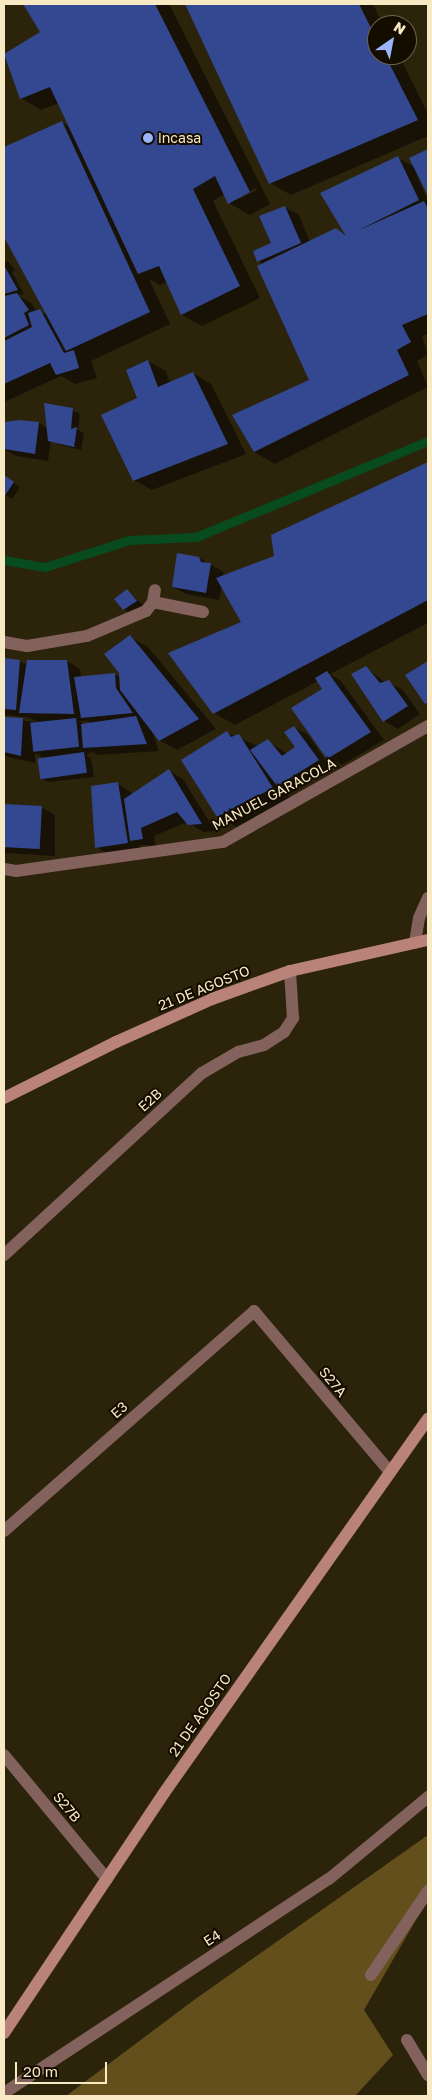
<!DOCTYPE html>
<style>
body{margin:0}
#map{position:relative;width:432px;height:2100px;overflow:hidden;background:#2c230b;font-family:"Golos Text",sans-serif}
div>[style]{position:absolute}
.forest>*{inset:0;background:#624f1c}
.shadow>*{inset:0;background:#0007}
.stream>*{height:9px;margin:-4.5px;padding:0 4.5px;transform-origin:4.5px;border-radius:4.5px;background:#074b1e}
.building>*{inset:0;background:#334890;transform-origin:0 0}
.lane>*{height:12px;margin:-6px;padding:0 6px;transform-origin:6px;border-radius:6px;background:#83615c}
.street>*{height:12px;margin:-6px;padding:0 6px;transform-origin:6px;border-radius:6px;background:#83615c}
.secondary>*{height:12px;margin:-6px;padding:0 6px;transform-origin:6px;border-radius:6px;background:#b9837a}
.dots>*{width:14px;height:14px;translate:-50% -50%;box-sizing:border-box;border:2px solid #150c00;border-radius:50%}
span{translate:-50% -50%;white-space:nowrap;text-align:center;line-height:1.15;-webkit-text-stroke:4px #150c00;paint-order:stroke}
.poi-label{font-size:14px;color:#f7e9c4}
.left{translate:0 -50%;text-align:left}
.street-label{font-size:14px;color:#f7e9c4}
.frame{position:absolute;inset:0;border:5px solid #f7e9c4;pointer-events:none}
.north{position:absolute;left:367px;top:15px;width:50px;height:50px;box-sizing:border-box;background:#150c00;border:1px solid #6f644e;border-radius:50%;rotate:33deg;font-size:14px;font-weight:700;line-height:20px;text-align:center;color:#f7e9c4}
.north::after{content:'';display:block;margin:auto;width:18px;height:22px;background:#9bb5fd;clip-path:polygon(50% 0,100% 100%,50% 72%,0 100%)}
.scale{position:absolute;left:15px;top:2062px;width:92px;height:22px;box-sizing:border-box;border:2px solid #f7e9c4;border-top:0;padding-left:6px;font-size:15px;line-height:18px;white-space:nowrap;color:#f7e9c4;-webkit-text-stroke:4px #150c00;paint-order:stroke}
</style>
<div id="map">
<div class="forest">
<div style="clip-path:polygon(428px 1835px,428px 1899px,364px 2010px,393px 2055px,355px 2096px,66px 2096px,194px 2000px)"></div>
</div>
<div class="shadow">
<div style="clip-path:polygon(evenodd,25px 4px,169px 4px,270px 204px,250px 215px,229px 203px,225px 194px,213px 201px,260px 298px,202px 326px,182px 315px,167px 282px,160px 285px,149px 279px,170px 324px,91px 361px,97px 378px,75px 384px,61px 376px,4px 402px,4px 263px,8px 261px,15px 270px,12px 272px,24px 294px,18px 295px,31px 303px,37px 312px,49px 315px,4px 233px,4px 148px,62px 122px,70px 128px,59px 103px,41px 110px,21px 98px,4px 55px,42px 32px,25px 4px,255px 188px,257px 190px,239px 199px,239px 197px,255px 188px)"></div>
<div style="clip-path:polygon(186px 4px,373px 4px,383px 25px,377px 25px,377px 55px,399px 55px,428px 114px,428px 136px,291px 195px,270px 183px)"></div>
<div style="clip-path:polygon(428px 150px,428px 194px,416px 174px,428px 201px,428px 334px,422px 336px,428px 355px,417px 361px,428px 387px,275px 464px,254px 452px,310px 381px,263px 264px,258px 261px,273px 244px,285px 207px,299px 215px,310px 242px,336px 230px,348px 237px,398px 158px,415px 167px,411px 159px)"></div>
<div style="clip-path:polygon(148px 361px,166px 371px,170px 383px,193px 373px,211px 384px,246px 454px,152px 490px,134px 480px,138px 399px)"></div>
<div style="clip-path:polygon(72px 410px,80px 414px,78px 430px,84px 433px,81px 450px,56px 444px,80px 447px,51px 441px,48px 461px,16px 456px,4px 449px,4px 423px,39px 423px,47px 428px)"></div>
<div style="clip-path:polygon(428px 463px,428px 623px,330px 674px,341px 681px,384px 740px,342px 765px,328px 758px,323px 689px,318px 681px,235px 725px,214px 713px,243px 623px,222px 585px,219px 600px,186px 594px,173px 587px,199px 558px,224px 572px,223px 577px,275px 557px,272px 536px)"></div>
<div style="clip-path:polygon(4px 476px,20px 487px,12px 499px,4px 494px)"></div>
<div style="clip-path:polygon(127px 591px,143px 605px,131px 613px,123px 609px)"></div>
<div style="clip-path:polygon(evenodd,130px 637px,148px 647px,216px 729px,177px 750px,159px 740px,152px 731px,159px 751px,98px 755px,92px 752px,86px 755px,91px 758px,94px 777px,48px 782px,41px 778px,44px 758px,35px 753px,35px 763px,4px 756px,4px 719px,38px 722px,27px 717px,4px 715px,4px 660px,19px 661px,27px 665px,67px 661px,80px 669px,81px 677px,115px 674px,121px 678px,130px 637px,79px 721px,88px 721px,93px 724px,86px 725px,79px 721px)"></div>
<div style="clip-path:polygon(428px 662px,428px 705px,406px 675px)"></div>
<div style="clip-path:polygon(366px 668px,385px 682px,402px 689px,420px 714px,398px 729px,384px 721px)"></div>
<div style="clip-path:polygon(294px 727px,308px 735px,331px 768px,291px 793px,284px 789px,290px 798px,236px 827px,218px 816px,227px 733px,258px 746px,268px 741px,287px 754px,297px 747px)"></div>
<div style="clip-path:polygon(169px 771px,183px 779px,215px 831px,203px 832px,187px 822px,154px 836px,156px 846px,140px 845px,141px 850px,110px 855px,96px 847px,118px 784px,131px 792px,132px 795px)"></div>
<div style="clip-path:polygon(4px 805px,41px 807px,55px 815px,55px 856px,4px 853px)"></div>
</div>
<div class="stream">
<div style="left:4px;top:560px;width:42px;rotate:9.7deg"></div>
<div style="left:45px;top:567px;width:88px;rotate:-17.8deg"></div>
<div style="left:129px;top:540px;width:67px;rotate:-2.6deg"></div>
<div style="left:196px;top:537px;width:251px;rotate:-22.5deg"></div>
</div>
<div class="building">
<div style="clip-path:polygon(23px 4px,155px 4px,250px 192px,228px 204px,215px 176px,193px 189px,240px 286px,181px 315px,159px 266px,138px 274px,50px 87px,20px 99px,4px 54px,40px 32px)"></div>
<div style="clip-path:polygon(185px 4px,359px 4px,377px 40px,377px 55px,385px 55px,418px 120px,269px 184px)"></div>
<div style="clip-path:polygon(62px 121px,150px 312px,66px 351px,4px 237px,4px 147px)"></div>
<div style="clip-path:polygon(428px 149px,428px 196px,409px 158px)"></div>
<div style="clip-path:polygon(398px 156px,419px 200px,357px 231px,424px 201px,428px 209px,428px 314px,402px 325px,411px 342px,397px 350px,409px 375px,254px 452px,232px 415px,309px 380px,257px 266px,336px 228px,346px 236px,320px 193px)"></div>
<div style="clip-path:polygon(285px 206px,301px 243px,257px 262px,253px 251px,271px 243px,259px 216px)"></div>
<div style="clip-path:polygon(5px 267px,18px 290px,4px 294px,4px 268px)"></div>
<div style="clip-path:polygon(17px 293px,29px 310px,24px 313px,29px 325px,4px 338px,4px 296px)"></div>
<div style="clip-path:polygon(40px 309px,64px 353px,74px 350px,79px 368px,56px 375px,50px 363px,4px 384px,4px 341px,32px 327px,28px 313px)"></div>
<div style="clip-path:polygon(148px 360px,158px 387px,193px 372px,228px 444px,133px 481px,101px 415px,137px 398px,126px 370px)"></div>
<div style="clip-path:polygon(44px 403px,73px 408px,71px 429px,77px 427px,74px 447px,48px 441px)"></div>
<div style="clip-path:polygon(19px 420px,39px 422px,35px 454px,4px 449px,4px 422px)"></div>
<div style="clip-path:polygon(428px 462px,428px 600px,213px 714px,168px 653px,241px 622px,216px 578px,274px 556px,271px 535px)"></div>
<div style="clip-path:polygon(4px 475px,14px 482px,4px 497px)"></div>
<div style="clip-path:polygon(177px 553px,199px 557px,201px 562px,211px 563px,206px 593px,172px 587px)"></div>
<div style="clip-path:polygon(127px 589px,137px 601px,123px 610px,114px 599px)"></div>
<div style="clip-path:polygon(130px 635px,199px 719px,159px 741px,120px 690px,119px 673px,104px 654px)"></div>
<div style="clip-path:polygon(4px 658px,20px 660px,16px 710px,4px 709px)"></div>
<div style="clip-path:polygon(27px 660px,67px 660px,74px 714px,19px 713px)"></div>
<div style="clip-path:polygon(428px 661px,428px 702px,425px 704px,405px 675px)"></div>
<div style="clip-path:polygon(366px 666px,380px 683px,389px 680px,408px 706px,383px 722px,351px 674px)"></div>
<div style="clip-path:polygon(327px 671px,371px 732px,327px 759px,291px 708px,322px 689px,315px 678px)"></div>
<div style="clip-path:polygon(115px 673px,116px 688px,133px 713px,81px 718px,74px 677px)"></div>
<div style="clip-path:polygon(136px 716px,147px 744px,83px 748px,81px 724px)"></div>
<div style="clip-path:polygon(4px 717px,23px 718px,21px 756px,4px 752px)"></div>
<div style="left:76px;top:718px;width:29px;height:46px;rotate:84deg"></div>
<div style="clip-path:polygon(294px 726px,319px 760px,277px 786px,250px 750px,268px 739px,282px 756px,295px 747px,284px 732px)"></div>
<div style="clip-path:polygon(227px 731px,231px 737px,239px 734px,273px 788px,217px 817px,181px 760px)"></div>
<div style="left:84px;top:752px;width:21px;height:47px;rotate:82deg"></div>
<div style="clip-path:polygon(169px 769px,202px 824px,188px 825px,177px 812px,141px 828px,143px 839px,130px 841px,124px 799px)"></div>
<div style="clip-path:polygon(118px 782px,128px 843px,95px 848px,91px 786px)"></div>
<div style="left:4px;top:804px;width:38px;height:43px;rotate:3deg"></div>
</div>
<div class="lane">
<div style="left:153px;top:602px;width:51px;rotate:11.3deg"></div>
<div style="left:4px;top:642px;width:23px;rotate:10deg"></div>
<div style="left:27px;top:646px;width:61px;rotate:-9.5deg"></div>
<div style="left:87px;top:636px;width:64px;rotate:-23deg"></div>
<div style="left:146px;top:611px;width:11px;rotate:-52deg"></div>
<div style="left:153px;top:602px;width:12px;rotate:-81deg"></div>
</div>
<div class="street">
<div style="left:4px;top:869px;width:12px;rotate:9deg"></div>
<div style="left:16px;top:871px;width:209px;rotate:-8deg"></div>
<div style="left:223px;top:842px;width:236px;rotate:-29.5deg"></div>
<div style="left:415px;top:943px;width:25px;rotate:-81deg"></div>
<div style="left:419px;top:918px;width:22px;rotate:-66deg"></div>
<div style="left:4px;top:1255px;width:269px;rotate:-42.6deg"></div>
<div style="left:202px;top:1073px;width:42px;rotate:-30.3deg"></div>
<div style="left:238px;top:1052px;width:27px;rotate:-15deg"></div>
<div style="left:264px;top:1045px;width:24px;rotate:-33deg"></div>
<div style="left:284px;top:1032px;width:17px;rotate:-57deg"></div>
<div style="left:293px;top:1018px;width:47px;rotate:-93.7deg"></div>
<div style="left:4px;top:1531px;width:333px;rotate:-41.3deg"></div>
<div style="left:254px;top:1311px;width:211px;rotate:49.8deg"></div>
<div style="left:4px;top:1755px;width:161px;rotate:50.3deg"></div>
<div style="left:371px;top:1975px;width:102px;rotate:-55.8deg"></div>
<div style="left:407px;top:2040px;width:41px;rotate:59deg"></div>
<div style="left:4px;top:2093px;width:389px;rotate:-33.4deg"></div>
<div style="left:329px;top:1879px;width:129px;rotate:-39.6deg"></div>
</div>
<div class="secondary">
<div style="left:4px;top:1098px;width:125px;rotate:-26.6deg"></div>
<div style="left:116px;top:1042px;width:105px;rotate:-24.1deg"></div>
<div style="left:212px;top:999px;width:83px;rotate:-19.7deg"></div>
<div style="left:290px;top:971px;width:141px;rotate:-12.7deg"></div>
<div style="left:4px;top:2033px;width:288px;rotate:-56.3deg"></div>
<div style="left:164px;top:1793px;width:458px;rotate:-54.8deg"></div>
</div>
<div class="dots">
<div style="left:148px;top:138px;background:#9bb5fd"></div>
</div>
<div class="poi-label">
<span class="left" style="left:158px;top:138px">incasa</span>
</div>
<div class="street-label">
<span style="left:274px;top:794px;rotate:-28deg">MANUEL GARACOLA</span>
<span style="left:204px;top:988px;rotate:-22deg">21 DE AGOSTO</span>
<span style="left:150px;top:1100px;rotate:-43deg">E2B</span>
<span style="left:333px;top:1382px;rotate:50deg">S27A</span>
<span style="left:119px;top:1410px;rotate:-41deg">E3</span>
<span style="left:200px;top:1715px;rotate:-55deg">21 DE AGOSTO</span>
<span style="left:67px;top:1807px;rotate:50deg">S27B</span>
<span style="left:212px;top:1938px;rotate:-33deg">E4</span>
</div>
<div class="frame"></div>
<div class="north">N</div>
<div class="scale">20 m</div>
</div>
